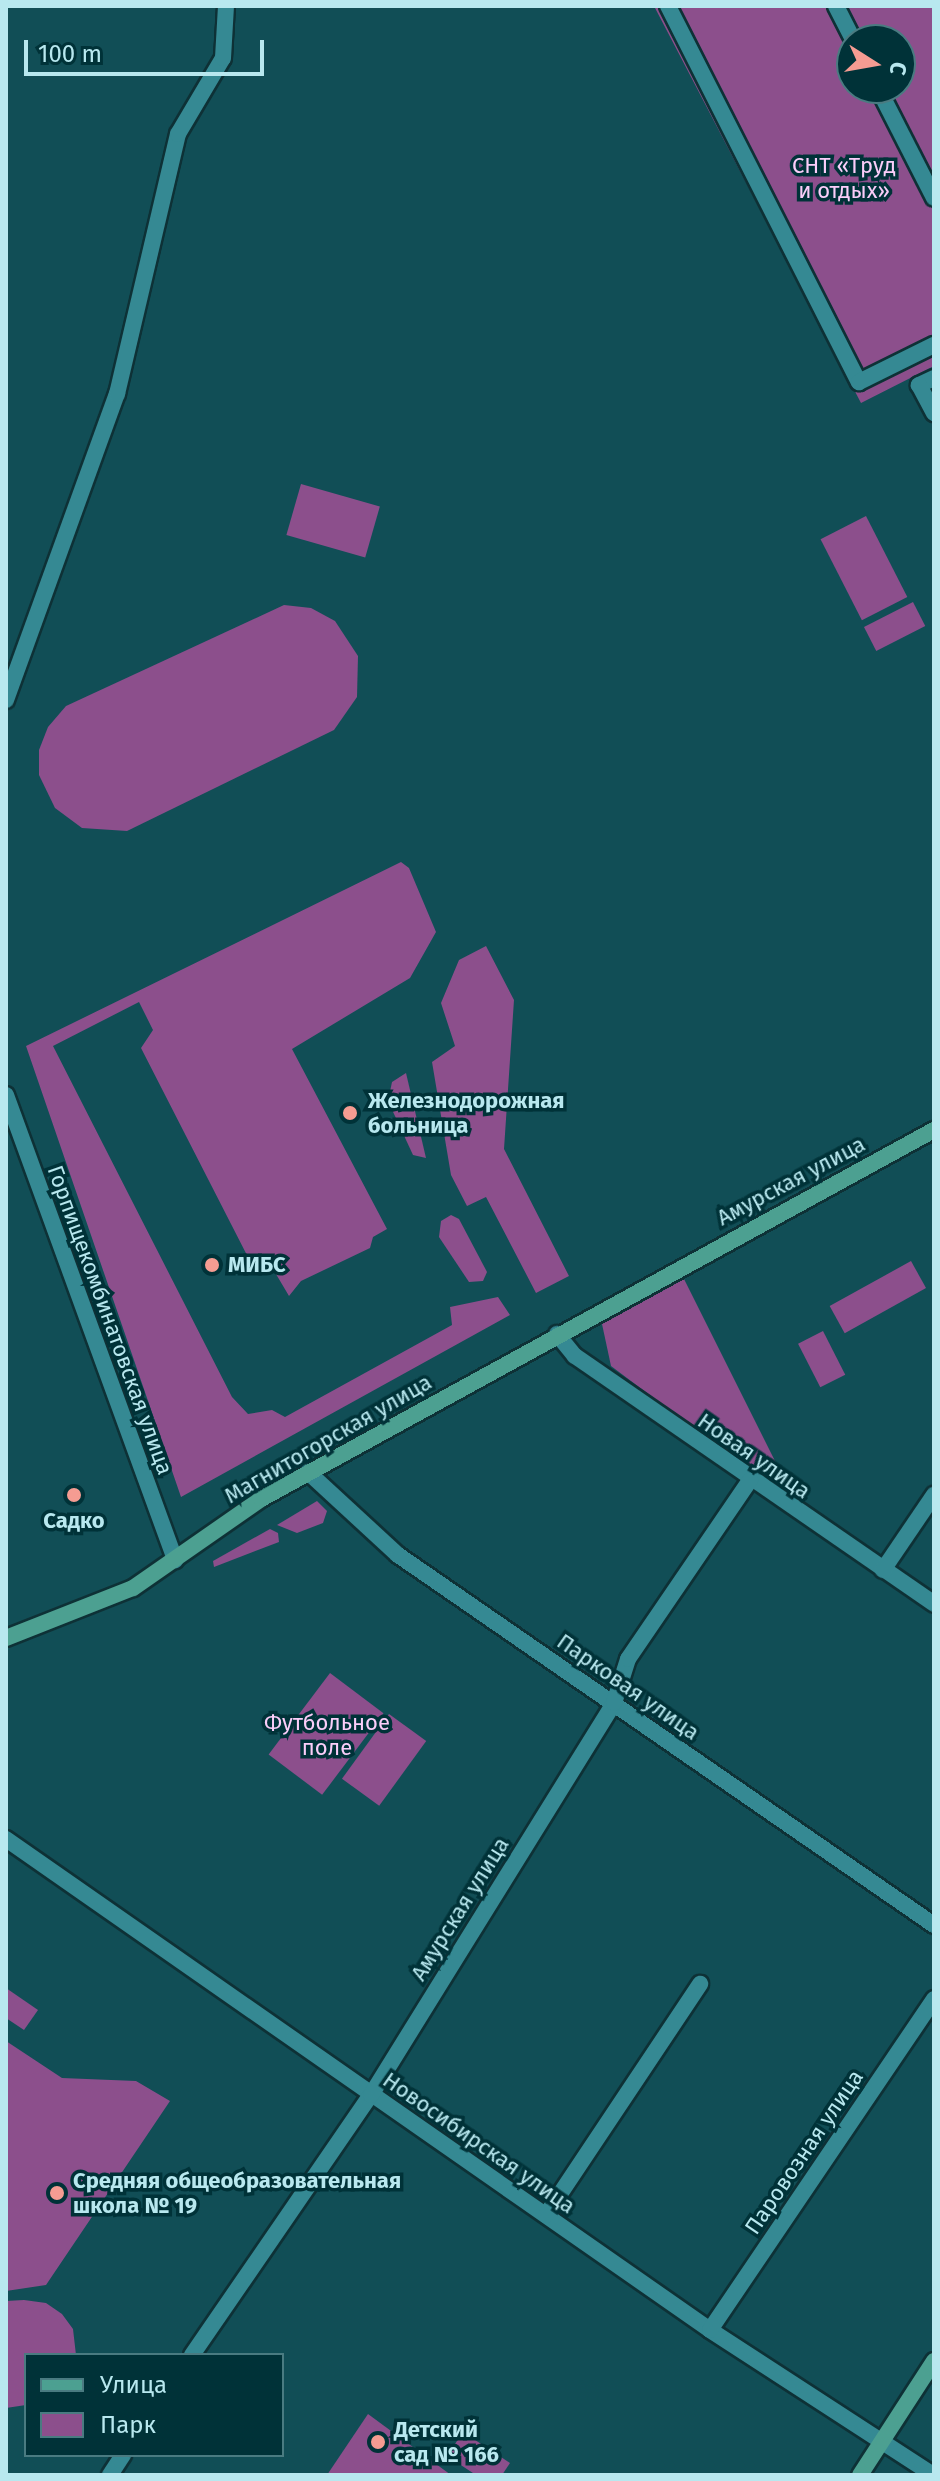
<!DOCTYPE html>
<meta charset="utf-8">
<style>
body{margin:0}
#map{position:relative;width:940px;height:2481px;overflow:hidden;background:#114e56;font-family:"Fira Sans",sans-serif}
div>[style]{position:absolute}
.green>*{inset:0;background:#8c4f8c;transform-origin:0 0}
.roads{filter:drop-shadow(2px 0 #0e3136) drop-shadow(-2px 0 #0e3136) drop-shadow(0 2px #0e3136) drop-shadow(0 -2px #0e3136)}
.street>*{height:16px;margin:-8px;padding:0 8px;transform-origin:8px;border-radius:8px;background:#358993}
.secondary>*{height:16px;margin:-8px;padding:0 8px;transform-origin:8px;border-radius:8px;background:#4ca091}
.dots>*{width:22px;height:22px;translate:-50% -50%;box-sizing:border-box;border:4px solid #003238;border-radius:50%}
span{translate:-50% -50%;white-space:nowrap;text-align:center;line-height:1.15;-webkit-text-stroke:7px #003238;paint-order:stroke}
.park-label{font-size:22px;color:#fbcefa}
.poi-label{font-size:22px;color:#b8e8ef;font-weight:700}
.left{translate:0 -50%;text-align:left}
.street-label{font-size:22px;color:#b8e8ef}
.frame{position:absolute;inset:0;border:8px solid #b8e8ef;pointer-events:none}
.legend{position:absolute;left:24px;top:2353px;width:260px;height:104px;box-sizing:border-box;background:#003238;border:2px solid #4a7b81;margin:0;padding:10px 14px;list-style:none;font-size:24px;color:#b8e8ef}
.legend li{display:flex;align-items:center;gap:16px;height:40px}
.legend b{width:40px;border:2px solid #4a7b81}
.north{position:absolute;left:836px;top:24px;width:80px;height:80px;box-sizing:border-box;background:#003238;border:2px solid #4a7b81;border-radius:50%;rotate:101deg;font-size:22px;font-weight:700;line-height:32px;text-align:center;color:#b8e8ef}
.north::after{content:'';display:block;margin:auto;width:28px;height:36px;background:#f59c92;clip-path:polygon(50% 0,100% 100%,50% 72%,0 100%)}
.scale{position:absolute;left:24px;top:40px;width:240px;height:36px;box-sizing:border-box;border:4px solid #b8e8ef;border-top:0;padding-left:10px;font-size:24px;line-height:28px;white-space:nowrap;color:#b8e8ef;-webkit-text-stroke:6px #003238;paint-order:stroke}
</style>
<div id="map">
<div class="green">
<div style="clip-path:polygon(evenodd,654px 6px,934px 6px,934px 366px,861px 403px,654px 6px,852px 40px,900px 40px,900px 88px,852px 88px,852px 40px)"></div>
<div style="left:301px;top:484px;width:82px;height:53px;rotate:16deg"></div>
<div style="left:866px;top:516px;width:91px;height:51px;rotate:63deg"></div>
<div style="left:913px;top:602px;width:27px;height:55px;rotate:63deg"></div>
<div style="clip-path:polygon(284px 605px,311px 608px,335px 621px,358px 656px,357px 697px,334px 730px,127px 831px,82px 828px,55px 808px,39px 775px,39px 750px,48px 727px,66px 706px)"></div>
<div style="clip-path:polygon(401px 862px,409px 868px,436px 932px,410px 978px,292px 1049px,387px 1229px,373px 1237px,370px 1248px,301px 1281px,289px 1296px,273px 1269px,253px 1267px,141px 1048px,153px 1030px,139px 1002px,53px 1046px,232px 1397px,248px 1414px,272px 1410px,285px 1417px,452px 1325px,450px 1307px,498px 1297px,510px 1315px,181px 1497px,26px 1046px)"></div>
<div style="clip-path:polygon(486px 946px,514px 1000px,504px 1149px,569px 1276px,536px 1293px,486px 1197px,467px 1206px,451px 1175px,432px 1062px,455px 1046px,441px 1003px,459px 960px)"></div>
<div style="clip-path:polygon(406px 1073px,426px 1158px,413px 1155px,388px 1101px,392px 1082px)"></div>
<div style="clip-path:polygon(451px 1215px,459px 1219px,487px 1272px,483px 1281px,469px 1282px,439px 1237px,441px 1221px)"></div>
<div style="left:911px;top:1261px;width:31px;height:93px;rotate:61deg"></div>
<div style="clip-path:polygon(684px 1279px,781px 1473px,776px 1490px,611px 1366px,602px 1324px)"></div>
<div style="left:823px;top:1331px;width:49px;height:28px;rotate:63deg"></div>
<div style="clip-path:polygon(317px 1501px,327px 1511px,323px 1523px,297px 1533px,277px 1525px)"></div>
<div style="clip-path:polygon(270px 1529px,278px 1533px,279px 1542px,214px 1567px,213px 1561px)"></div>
<div style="left:330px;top:1673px;width:67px;height:102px;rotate:37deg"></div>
<div style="left:389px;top:1714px;width:46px;height:80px;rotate:36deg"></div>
<div style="clip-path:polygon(6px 1988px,38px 2010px,24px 2030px,6px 2018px)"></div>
<div style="clip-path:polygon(6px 2041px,62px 2078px,136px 2081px,170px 2101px,46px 2285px,6px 2291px)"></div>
<div style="clip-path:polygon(24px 2300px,46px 2303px,62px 2314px,73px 2329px,76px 2355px,26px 2355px,26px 2405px,6px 2408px,6px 2301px)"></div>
<div style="clip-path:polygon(368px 2414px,451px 2475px,327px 2475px)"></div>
<div style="clip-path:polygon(463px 2432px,510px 2463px,502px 2475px,476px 2475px,447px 2456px)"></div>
</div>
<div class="roads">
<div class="street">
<div style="left:668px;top:6px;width:422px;rotate:63.1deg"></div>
<div style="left:859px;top:382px;width:84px;rotate:-26.3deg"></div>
<div style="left:836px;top:6px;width:38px;rotate:63deg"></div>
<div style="left:878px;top:88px;width:123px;rotate:63deg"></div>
<div style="left:934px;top:378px;width:17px;rotate:155deg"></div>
<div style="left:919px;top:385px;width:32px;rotate:62deg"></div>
<div style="left:6px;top:700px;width:326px;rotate:-70.1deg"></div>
<div style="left:117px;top:394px;width:267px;rotate:-76.8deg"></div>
<div style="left:178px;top:134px;width:88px;rotate:-59.4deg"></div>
<div style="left:223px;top:58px;width:52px;rotate:-86.7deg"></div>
<div style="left:6px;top:1095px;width:495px;rotate:70deg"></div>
<div style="left:557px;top:1334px;width:28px;rotate:51deg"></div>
<div style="left:575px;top:1356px;width:436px;rotate:34.6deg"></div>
<div style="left:308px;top:1472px;width:122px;rotate:42.7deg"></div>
<div style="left:398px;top:1555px;width:651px;rotate:34.62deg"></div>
<div style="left:883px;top:1570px;width:91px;rotate:-55.8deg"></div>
<div style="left:6px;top:1839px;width:858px;rotate:34.89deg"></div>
<div style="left:710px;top:2330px;width:266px;rotate:33deg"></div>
<div style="left:546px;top:2215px;width:278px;rotate:-56.3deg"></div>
<div style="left:710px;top:2330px;width:400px;rotate:-55.9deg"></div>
<div style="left:192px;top:2355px;width:316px;rotate:-55.5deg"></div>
<div style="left:371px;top:2095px;width:461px;rotate:-58.2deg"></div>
<div style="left:614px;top:1703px;width:46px;rotate:-72.3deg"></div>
<div style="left:628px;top:1659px;width:217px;rotate:-55.7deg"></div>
<div style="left:110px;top:2475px;width:24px;rotate:-57deg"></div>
</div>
<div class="secondary">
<div style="left:6px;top:1638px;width:136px;rotate:-21.5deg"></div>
<div style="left:133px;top:1588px;width:156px;rotate:-34.8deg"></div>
<div style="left:261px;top:1499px;width:768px;rotate:-28.74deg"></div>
<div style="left:860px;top:2475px;width:136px;rotate:-57deg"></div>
</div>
</div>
<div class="dots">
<div style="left:350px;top:1113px;background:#f59c92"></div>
<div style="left:212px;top:1265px;background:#f59c92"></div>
<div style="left:74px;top:1495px;background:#f59c92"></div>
<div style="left:57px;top:2193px;background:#f59c92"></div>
<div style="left:378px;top:2442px;background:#f59c92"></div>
</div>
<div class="park-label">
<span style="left:844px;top:178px">СНТ «Труд<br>и отдых»</span>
<span style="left:327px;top:1735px">Футбольное<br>поле</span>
</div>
<div class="poi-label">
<span class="left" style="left:368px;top:1113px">Железнодорожная<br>больница</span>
<span class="left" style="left:228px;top:1265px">МИБС</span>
<span style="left:74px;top:1521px">Садко</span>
<span class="left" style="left:73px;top:2193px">Средняя общеобразовательная<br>школа № 19</span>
<span class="left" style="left:394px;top:2442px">Детский<br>сад № 166</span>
</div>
<div class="street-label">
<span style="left:791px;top:1181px;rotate:-28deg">Амурская улица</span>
<span style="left:110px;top:1320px;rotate:70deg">Горпищекомбинатовская улица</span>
<span style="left:328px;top:1439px;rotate:-30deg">Магнитогорская улица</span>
<span style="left:754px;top:1456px;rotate:35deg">Новая улица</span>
<span style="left:628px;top:1687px;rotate:35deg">Парковая улица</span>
<span style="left:460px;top:1909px;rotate:-58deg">Амурская улица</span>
<span style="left:479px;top:2143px;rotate:35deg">Новосибирская улица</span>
<span style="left:804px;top:2152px;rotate:-56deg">Паровозная улица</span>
</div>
<div class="frame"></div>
<ul class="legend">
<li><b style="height:10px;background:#4ca091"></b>Улица</li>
<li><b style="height:22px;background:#8c4f8c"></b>Парк</li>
</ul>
<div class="north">С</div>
<div class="scale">100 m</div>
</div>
